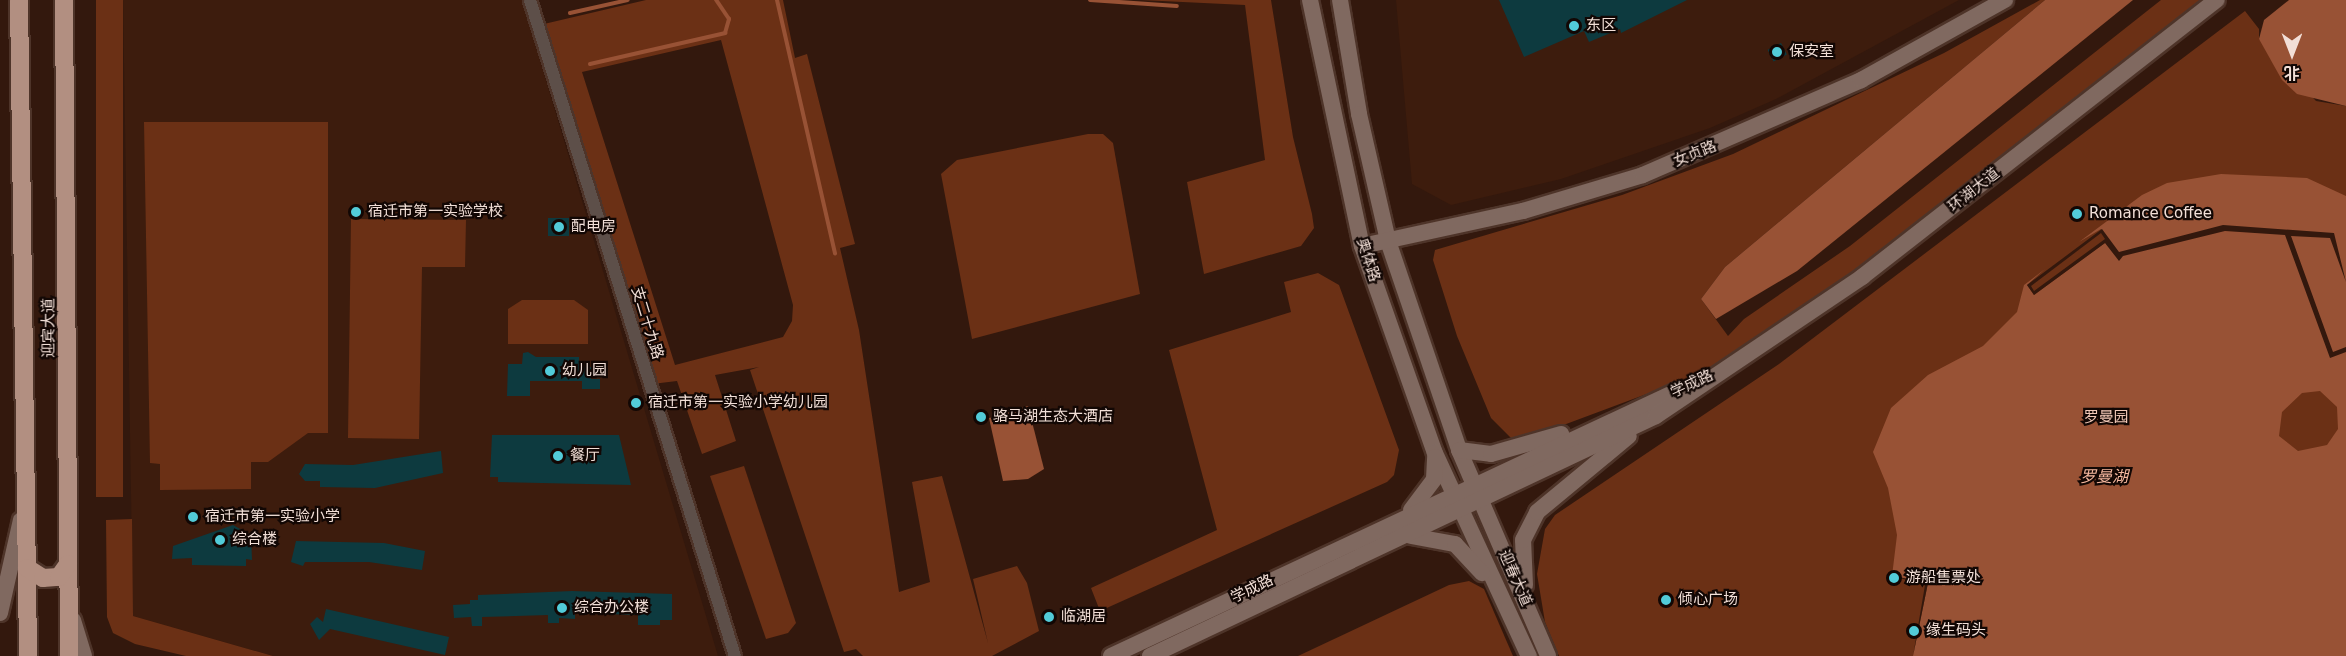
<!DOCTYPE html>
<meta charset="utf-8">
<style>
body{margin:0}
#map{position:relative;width:2346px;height:656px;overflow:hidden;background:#33180d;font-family:"DejaVu Sans","Noto Sans SC",sans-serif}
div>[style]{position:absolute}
.built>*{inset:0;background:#3d1c0d}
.green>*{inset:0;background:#6b3015;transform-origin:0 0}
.water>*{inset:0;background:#985235}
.pier>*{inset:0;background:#33180d}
.stream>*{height:4px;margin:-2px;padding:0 2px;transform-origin:2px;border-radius:2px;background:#985235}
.building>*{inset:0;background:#0d3a3f;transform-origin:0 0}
.roads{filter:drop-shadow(2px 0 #4e3429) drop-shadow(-2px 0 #4e3429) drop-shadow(0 2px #4e3429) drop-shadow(0 -2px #4e3429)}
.street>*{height:12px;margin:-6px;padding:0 6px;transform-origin:6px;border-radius:6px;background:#5d4f49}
.secondary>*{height:16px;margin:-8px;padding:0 8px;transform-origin:8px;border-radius:8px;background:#806960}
.highway>*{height:18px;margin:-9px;padding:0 9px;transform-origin:9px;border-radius:9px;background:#b28f81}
.dots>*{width:16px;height:16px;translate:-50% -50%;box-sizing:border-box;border:3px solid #120704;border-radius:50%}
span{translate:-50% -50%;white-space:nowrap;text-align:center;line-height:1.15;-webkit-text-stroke:4.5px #120704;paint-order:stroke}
.poi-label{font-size:15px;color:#f2dfd7}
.left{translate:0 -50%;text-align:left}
.street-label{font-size:15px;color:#f2dfd7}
.park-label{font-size:15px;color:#f2c9b8}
.water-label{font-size:16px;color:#f5b89f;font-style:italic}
.north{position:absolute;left:2262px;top:24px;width:60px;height:60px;-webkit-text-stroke:4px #120704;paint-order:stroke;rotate:180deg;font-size:16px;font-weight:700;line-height:24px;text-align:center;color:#f2dfd7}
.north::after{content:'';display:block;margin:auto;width:21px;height:27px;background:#f2dfd7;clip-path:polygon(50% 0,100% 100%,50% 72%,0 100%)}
</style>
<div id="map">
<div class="built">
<div style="clip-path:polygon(123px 0,522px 0,718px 656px,273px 656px,133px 616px)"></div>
<div style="clip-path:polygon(1396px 0,1959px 0,1776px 99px,1710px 128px,1561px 179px,1451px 205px,1412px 184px)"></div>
</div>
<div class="green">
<div style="left:96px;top:0;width:27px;height:497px"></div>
<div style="clip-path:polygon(evenodd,646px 0,783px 0,795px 58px,807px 54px,855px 244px,840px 248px,859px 330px,899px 592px,930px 582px,912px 482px,942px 476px,988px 643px,973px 579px,1017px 566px,1027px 583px,1039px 631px,992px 656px,863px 656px,856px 649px,844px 652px,750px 370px,759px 367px,715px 375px,736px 441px,702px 454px,677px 381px,652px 384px,544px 24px,646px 0,721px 40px,793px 305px,792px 321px,783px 337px,675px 365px,582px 72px,721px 40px)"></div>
<div style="clip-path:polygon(1141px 0,1271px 0,1293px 137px,1312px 214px,1314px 228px,1301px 246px,1204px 274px,1187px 182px,1265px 160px,1245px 5px)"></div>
<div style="clip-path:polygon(2040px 0,2045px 0,1725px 267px,1701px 299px,1728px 336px,1744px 319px,1850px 246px,2161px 0,2205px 0,1855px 273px,1719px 367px,1534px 436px,1513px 440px,1491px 418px,1457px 336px,1433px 260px,1435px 250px,1622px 195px,1733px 154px,1944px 53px)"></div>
<div style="clip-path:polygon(2245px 11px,2259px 29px,2259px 39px,2316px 101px,2346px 106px,2346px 656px,1559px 656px,1545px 622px,1537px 574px,1545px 529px,1555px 515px,1779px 364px)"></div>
<div style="clip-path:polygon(144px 122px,328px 122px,328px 433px,308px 433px,268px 462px,251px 462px,251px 489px,160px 490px,160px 464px,150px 463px)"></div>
<div style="clip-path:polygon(1088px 134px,1103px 134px,1113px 143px,1140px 294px,972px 339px,941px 174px,957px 160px)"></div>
<div style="clip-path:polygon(351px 219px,466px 220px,465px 267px,422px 267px,419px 439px,348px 438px)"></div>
<div style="clip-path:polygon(1318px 273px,1339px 285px,1399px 450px,1394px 475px,1387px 482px,1100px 611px,1091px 588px,1217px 530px,1169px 350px,1291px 312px,1284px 282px)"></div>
<div style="clip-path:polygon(522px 300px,574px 300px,588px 310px,588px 344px,508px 344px,508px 309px)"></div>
<div style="clip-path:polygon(744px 466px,796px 623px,788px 633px,766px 639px,710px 476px)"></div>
<div style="clip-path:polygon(132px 519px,133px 616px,273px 656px,186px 656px,135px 644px,113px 633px,107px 617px,106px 520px)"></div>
<div style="clip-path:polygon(1469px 581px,1484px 589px,1513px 656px,1298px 656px,1449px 585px)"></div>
</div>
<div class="water">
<div style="clip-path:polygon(2045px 0,2133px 0,1797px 271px,1716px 319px,1701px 299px,1725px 267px)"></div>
<div style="clip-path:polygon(2289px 0,2346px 0,2346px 106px,2297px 94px,2282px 80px,2259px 39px,2264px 20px)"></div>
<div style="clip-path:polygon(evenodd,2221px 174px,2307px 178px,2346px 196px,2346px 656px,1913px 656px,1928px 583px,1892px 576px,1897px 535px,1888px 488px,1873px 452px,1891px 408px,1928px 375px,1983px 346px,2017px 312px,2024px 285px,2045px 269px,2027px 285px,2034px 295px,2109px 240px,2101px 229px,2079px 242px,2142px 195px,2167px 183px,2221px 174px,2320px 391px,2337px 407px,2338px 429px,2327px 445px,2298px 451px,2279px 436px,2282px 412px,2302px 393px,2320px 391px)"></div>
<div style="clip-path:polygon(1028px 406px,1044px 469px,1028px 479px,1003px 481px,989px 418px)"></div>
</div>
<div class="pier">
<div style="clip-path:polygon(evenodd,2223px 225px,2334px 233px,2346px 282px,2330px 238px,2291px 236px,2333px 352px,2346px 347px,2346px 352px,2330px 358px,2285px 235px,2225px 231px,2123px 256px,2119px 261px,2105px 243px,2034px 295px,2027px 285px,2102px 229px,2119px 252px,2223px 225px,2101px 233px,2105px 239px,2034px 291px,2031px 286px,2101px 233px)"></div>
<div style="clip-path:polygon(1889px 575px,1928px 583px,1913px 656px,1925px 585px)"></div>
</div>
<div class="stream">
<div style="left:777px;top:0;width:260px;rotate:77.1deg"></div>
<div style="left:1090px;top:0;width:87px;rotate:3.9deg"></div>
<div style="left:570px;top:13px;width:59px;rotate:-12.6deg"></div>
<div style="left:590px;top:64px;width:139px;rotate:-12.9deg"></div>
<div style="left:725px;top:33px;width:15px;rotate:-74deg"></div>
<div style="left:729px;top:19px;width:23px;rotate:-124deg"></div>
</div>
<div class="building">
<div style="clip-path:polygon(1499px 0,1687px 0,1621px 33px,1620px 29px,1589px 42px,1584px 31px,1524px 57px)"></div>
<div style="left:1781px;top:43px;width:13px;height:15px;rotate:63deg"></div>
<div style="left:548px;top:218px;width:21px;height:18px"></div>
<div style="clip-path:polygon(528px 352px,536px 357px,579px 357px,579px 367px,591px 367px,591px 379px,600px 379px,600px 389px,582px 389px,582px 381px,530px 381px,530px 396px,507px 396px,508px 364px,522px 364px,523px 353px)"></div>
<div style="clip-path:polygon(492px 435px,619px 435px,631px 485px,498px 482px,498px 477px,490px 477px)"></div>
<div style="clip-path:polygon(441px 451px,443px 473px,375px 488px,320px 487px,320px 481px,305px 481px,299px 474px,305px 464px,353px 465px)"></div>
<div style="clip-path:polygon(233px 525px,251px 535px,252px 560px,246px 559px,246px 566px,192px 565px,192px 558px,172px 559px,173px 546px)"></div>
<div style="clip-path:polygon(296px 541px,384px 543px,425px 551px,422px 570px,369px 562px,305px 562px,303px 566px,291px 562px)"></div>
<div style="clip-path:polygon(572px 591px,672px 594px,672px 620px,660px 620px,660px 625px,638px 625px,638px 615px,575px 613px,575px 619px,559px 618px,559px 623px,548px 623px,548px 615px,482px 617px,482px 626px,472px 626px,471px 617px,454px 618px,453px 605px,470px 604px,470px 600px,478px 600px,478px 595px)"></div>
<div style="clip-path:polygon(326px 609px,449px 637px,445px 655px,330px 629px,319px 640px,310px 624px,317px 617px,323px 622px)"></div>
</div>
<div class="roads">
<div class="street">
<div style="left:530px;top:0;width:687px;rotate:72.65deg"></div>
</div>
<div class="secondary">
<div style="left:1310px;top:0;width:251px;rotate:78.1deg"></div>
<div style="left:1362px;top:246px;width:219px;rotate:70.6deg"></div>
<div style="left:1435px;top:453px;width:224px;rotate:65.2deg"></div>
<div style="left:1340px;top:0;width:116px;rotate:80.5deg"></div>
<div style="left:1359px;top:114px;width:130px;rotate:77.1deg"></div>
<div style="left:1388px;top:241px;width:221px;rotate:71.2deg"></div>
<div style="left:1459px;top:450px;width:224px;rotate:66.6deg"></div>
<div style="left:1362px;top:246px;width:165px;rotate:-12.3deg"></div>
<div style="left:1523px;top:211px;width:125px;rotate:-16.7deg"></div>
<div style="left:1643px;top:175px;width:238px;rotate:-23.5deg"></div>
<div style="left:1861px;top:80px;width:165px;rotate:-29.1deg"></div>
<div style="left:1459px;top:450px;width:32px;rotate:7deg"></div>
<div style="left:1491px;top:454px;width:73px;rotate:-15.9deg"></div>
<div style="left:1411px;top:510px;width:39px;rotate:-53deg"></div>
<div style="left:1434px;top:479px;width:22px;rotate:-87deg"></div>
<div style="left:1411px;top:536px;width:45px;rotate:10.3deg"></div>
<div style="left:1455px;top:544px;width:40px;rotate:47deg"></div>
<div style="left:1525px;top:585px;width:45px;rotate:-92.5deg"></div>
<div style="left:1523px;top:540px;width:31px;rotate:-63deg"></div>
<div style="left:1537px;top:512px;width:119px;rotate:-39.6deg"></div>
<div style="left:0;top:613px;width:95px;rotate:-77.3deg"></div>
<div style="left:73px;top:620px;width:38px;rotate:73deg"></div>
<div style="left:1111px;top:656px;width:625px;rotate:-25.09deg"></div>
<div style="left:1150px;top:656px;width:560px;rotate:-25.38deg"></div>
<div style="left:1656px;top:416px;width:249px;rotate:-34deg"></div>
<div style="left:1862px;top:277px;width:450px;rotate:-38deg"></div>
</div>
<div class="highway">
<div style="left:19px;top:0;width:656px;rotate:89.21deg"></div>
<div style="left:64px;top:0;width:656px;rotate:89.56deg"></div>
<div style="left:27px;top:568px;width:19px;rotate:32deg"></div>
<div style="left:43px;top:578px;width:16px;rotate:-4deg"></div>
<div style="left:59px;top:577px;width:16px;rotate:-55deg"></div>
</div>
</div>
<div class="dots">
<div style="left:1574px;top:26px;background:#52cbd8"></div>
<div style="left:1777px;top:52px;background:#52cbd8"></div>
<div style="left:356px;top:212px;background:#52cbd8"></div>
<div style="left:2077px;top:214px;background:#52cbd8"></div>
<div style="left:559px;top:227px;background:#52cbd8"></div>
<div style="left:550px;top:371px;background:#52cbd8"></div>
<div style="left:636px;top:403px;background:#52cbd8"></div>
<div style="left:981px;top:417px;background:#52cbd8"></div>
<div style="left:558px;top:456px;background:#52cbd8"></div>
<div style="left:193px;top:517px;background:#52cbd8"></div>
<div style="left:220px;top:540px;background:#52cbd8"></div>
<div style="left:1894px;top:578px;background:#52cbd8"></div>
<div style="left:1666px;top:600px;background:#52cbd8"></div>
<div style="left:562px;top:608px;background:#52cbd8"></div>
<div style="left:1049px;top:617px;background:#52cbd8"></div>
<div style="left:1914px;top:631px;background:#52cbd8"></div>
</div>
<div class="poi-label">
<span class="left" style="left:1586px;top:26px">东区</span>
<span class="left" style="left:1789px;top:52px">保安室</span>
<span class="left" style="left:368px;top:212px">宿迁市第一实验学校</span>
<span class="left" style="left:2089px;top:214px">Romance Coffee</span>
<span class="left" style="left:571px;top:227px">配电房</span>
<span class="left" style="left:562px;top:371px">幼儿园</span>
<span class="left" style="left:648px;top:403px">宿迁市第一实验小学幼儿园</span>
<span class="left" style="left:993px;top:417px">骆马湖生态大酒店</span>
<span class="left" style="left:570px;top:456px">餐厅</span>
<span class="left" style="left:205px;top:517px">宿迁市第一实验小学</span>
<span class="left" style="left:232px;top:540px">综合楼</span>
<span class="left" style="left:1906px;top:578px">游船售票处</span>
<span class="left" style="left:1678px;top:600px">倾心广场</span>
<span class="left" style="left:574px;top:608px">综合办公楼</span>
<span class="left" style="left:1061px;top:617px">临湖居</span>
<span class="left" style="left:1926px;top:631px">缘生码头</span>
</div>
<div class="street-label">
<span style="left:1695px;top:154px;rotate:-22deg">女贞路</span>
<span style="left:1974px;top:190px;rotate:-38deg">环湖大道</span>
<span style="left:1368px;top:260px;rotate:72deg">奥体路</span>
<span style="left:647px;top:323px;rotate:73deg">支二十九路</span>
<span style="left:49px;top:328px;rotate:-90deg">迎宾大道</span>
<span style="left:1692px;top:384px;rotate:-25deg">学成路</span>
<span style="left:1515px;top:578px;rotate:66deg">迎春大道</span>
<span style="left:1252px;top:589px;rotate:-26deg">学成路</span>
</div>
<div class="park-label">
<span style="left:2106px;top:418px">罗曼园</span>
</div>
<div class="water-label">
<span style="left:2104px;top:477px">罗曼湖</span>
</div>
<div class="north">北</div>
</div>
